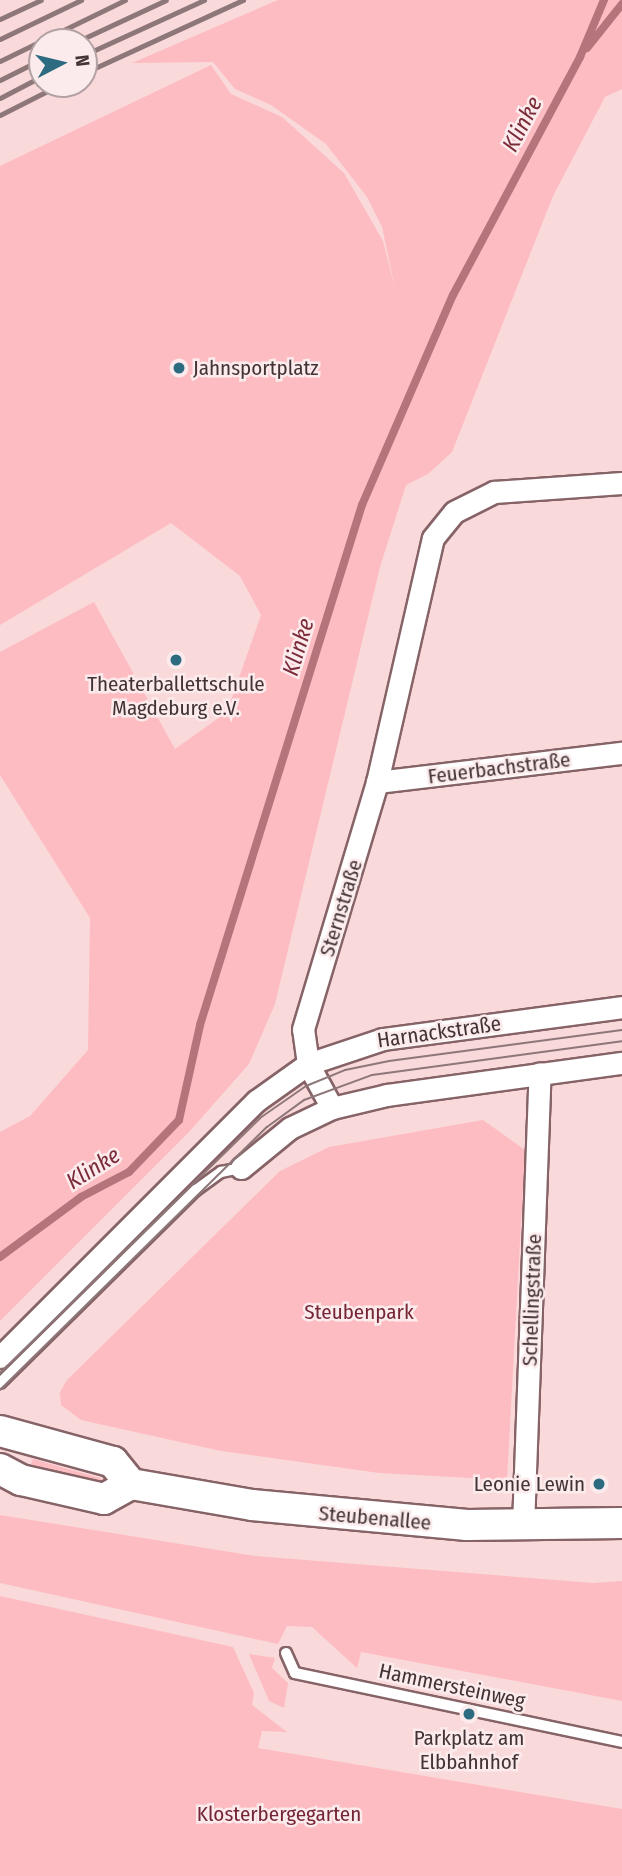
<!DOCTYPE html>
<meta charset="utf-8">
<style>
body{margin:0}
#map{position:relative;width:622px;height:1876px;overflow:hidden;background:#fad9db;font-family:"Fira Sans Condensed",sans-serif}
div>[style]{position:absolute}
.green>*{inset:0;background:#fdbcc1}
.stream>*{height:8px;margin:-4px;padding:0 4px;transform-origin:4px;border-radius:4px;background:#b3747b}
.roads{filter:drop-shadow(2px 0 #866366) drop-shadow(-2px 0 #866366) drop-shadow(0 2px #866366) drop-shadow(0 -2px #866366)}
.lane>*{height:10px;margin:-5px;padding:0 5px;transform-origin:5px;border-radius:5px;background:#fff}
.street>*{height:21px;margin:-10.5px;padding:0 10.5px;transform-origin:10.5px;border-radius:10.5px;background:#fff}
.secondary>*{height:30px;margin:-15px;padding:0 15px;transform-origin:15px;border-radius:15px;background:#fff}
.tram>*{height:2px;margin:-1px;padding:0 1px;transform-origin:1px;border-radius:1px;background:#8e7779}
.rail>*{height:5px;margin:-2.5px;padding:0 2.5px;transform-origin:2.5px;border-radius:2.5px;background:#8e7779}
.dots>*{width:19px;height:19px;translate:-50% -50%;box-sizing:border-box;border:4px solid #fcebec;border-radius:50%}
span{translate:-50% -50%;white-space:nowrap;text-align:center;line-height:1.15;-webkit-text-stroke:5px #fcebec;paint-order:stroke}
.poi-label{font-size:21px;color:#433335}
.left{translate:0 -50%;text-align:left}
.right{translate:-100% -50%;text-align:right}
.street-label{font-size:21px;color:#433335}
.park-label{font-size:21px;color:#742634}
.water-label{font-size:23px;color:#7b2c39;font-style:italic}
.north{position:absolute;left:28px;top:28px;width:70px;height:70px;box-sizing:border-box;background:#fcebec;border:2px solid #b2a1a3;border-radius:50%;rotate:83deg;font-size:19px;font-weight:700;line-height:28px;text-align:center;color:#433335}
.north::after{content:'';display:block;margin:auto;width:24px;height:32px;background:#2c6b80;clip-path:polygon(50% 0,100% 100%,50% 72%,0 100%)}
</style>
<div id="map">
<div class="green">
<div style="clip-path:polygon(278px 0,622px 0,622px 89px,605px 97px,553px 196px,452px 452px,428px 474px,406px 485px,380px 567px,275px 1004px,249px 1064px,189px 1132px,0 1321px,0 1132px,30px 1116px,88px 1050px,90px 918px,0 775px,0 652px,94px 602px,175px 749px,227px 712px,261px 615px,240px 576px,171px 523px,0 625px,0 166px,211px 65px,231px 94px,282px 117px,344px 173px,383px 241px,395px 288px,382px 227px,367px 197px,326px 144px,271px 105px,235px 89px,213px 62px,132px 63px)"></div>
<div style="clip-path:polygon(483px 1120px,525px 1150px,507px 1480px,379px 1473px,221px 1451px,81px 1420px,61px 1405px,60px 1392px,67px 1380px,280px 1171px,329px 1147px)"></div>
<div style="clip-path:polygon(33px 1459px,100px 1478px,103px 1481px,30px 1466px)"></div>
<div style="clip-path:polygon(0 1515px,255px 1556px,593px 1583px,622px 1581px,622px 1701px,361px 1652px,357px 1668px,312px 1627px,287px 1626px,278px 1644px,0 1583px)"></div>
<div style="clip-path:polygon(0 1596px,233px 1647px,254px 1693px,252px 1705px,287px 1732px,262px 1731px,258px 1748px,622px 1809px,622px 1876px,0 1876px)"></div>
<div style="clip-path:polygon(249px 1654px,275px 1658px,272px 1668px,288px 1683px,284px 1708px,269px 1701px)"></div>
</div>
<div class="stream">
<div style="left:587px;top:48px;width:56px;rotate:-51.5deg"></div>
<div style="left:0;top:1257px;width:101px;rotate:-36.5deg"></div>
<div style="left:81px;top:1197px;width:54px;rotate:-27.5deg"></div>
<div style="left:129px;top:1172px;width:72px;rotate:-46.1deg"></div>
<div style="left:179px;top:1120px;width:97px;rotate:-77.5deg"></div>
<div style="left:200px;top:1025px;width:545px;rotate:-72.7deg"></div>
<div style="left:362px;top:505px;width:229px;rotate:-66.6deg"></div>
<div style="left:453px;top:295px;width:270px;rotate:-61.9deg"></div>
<div style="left:580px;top:57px;width:62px;rotate:-67.2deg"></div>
</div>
<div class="roads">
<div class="lane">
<div style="left:0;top:1383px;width:275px;rotate:-44.6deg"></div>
<div style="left:196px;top:1190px;width:31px;rotate:-36deg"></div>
<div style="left:221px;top:1172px;width:20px;rotate:-11deg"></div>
<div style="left:286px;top:1653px;width:22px;rotate:66deg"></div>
<div style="left:295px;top:1673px;width:334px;rotate:11.9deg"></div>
</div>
<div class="street">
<div style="left:377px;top:782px;width:247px;rotate:-6.8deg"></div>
<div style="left:332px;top:1108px;width:50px;rotate:-118.6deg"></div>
<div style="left:308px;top:1064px;width:35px;rotate:-98deg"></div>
<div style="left:303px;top:1029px;width:258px;rotate:-73.3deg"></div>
<div style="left:377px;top:782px;width:250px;rotate:-77.1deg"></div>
<div style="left:433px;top:538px;width:33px;rotate:-51deg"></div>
<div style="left:454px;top:512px;width:45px;rotate:-26.6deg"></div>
<div style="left:494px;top:492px;width:128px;rotate:-4deg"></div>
<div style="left:241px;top:1168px;width:63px;rotate:-39.2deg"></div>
<div style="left:290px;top:1128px;width:47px;rotate:-25.5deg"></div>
<div style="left:332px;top:1108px;width:57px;rotate:-13.3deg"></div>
<div style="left:387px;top:1095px;width:237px;rotate:-7.8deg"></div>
<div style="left:0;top:1357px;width:362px;rotate:-45deg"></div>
<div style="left:256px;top:1101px;width:64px;rotate:-35.4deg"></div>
<div style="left:308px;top:1064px;width:79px;rotate:-18.4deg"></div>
<div style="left:383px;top:1039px;width:241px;rotate:-7.6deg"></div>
<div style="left:523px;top:1526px;width:453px;rotate:-87.9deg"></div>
</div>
<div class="secondary">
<div style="left:0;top:1431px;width:117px;rotate:15.3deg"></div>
<div style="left:113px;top:1462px;width:28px;rotate:51deg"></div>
<div style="left:131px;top:1484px;width:123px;rotate:9.8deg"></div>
<div style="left:252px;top:1505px;width:216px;rotate:5.3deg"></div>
<div style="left:467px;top:1525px;width:155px;rotate:-0.7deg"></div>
<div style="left:0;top:1469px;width:24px;rotate:28deg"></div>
<div style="left:21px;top:1480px;width:85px;rotate:12.9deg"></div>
<div style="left:104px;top:1499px;width:31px;rotate:-29deg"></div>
</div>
</div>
<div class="tram">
<div style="left:0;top:1373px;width:364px;rotate:-44.4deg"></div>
<div style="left:260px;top:1118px;width:56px;rotate:-34.8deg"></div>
<div style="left:306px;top:1086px;width:42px;rotate:-22.3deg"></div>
<div style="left:345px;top:1070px;width:45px;rotate:-11.6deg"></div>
<div style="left:389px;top:1061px;width:235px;rotate:-7.6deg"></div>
<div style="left:0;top:1390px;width:375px;rotate:-44.6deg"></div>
<div style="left:267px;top:1127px;width:46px;rotate:-36.1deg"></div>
<div style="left:304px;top:1100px;width:72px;rotate:-20.2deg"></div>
<div style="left:372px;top:1075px;width:252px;rotate:-7.7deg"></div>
</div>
<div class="rail">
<div style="left:0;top:19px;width:45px;rotate:-24.9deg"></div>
<div style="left:0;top:39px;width:90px;rotate:-25.7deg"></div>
<div style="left:76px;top:42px;width:99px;rotate:-25deg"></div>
<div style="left:84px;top:55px;width:132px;rotate:-24.6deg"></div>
<div style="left:0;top:61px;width:139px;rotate:-26deg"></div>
<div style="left:84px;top:73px;width:175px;rotate:-24.7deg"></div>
<div style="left:0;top:80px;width:47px;rotate:-26.6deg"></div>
<div style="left:0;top:98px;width:47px;rotate:-27.6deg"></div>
<div style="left:0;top:115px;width:68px;rotate:-26.9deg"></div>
</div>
<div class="dots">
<div style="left:179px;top:368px;background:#2c6b80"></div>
<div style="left:176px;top:660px;background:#2c6b80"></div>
<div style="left:599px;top:1484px;background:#2c6b80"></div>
<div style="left:469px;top:1714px;background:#2c6b80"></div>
</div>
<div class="poi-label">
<span class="left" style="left:193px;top:368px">Jahnsportplatz</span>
<span style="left:176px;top:696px">Theaterballettschule<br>Magdeburg e.V.</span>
<span class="right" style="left:585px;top:1484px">Leonie Lewin</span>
<span style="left:469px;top:1750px">Parkplatz am<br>Elbbahnhof</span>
</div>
<div class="street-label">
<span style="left:499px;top:768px;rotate:-7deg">Feuerbachstraße</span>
<span style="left:341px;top:908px;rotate:-73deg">Sternstraße</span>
<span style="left:439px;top:1032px;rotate:-8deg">Harnackstraße</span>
<span style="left:532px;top:1300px;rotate:-88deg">Schellingstraße</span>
<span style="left:375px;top:1518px;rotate:5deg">Steubenallee</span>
<span style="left:452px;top:1686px;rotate:12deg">Hammersteinweg</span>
</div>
<div class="park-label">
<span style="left:359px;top:1312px">Steubenpark</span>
<span style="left:279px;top:1814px">Klosterbergegarten</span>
</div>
<div class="water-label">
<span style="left:522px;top:124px;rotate:-62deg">Klinke</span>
<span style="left:298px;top:647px;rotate:-73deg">Klinke</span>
<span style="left:93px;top:1168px;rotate:-32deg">Klinke</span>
</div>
<div class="north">N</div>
</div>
